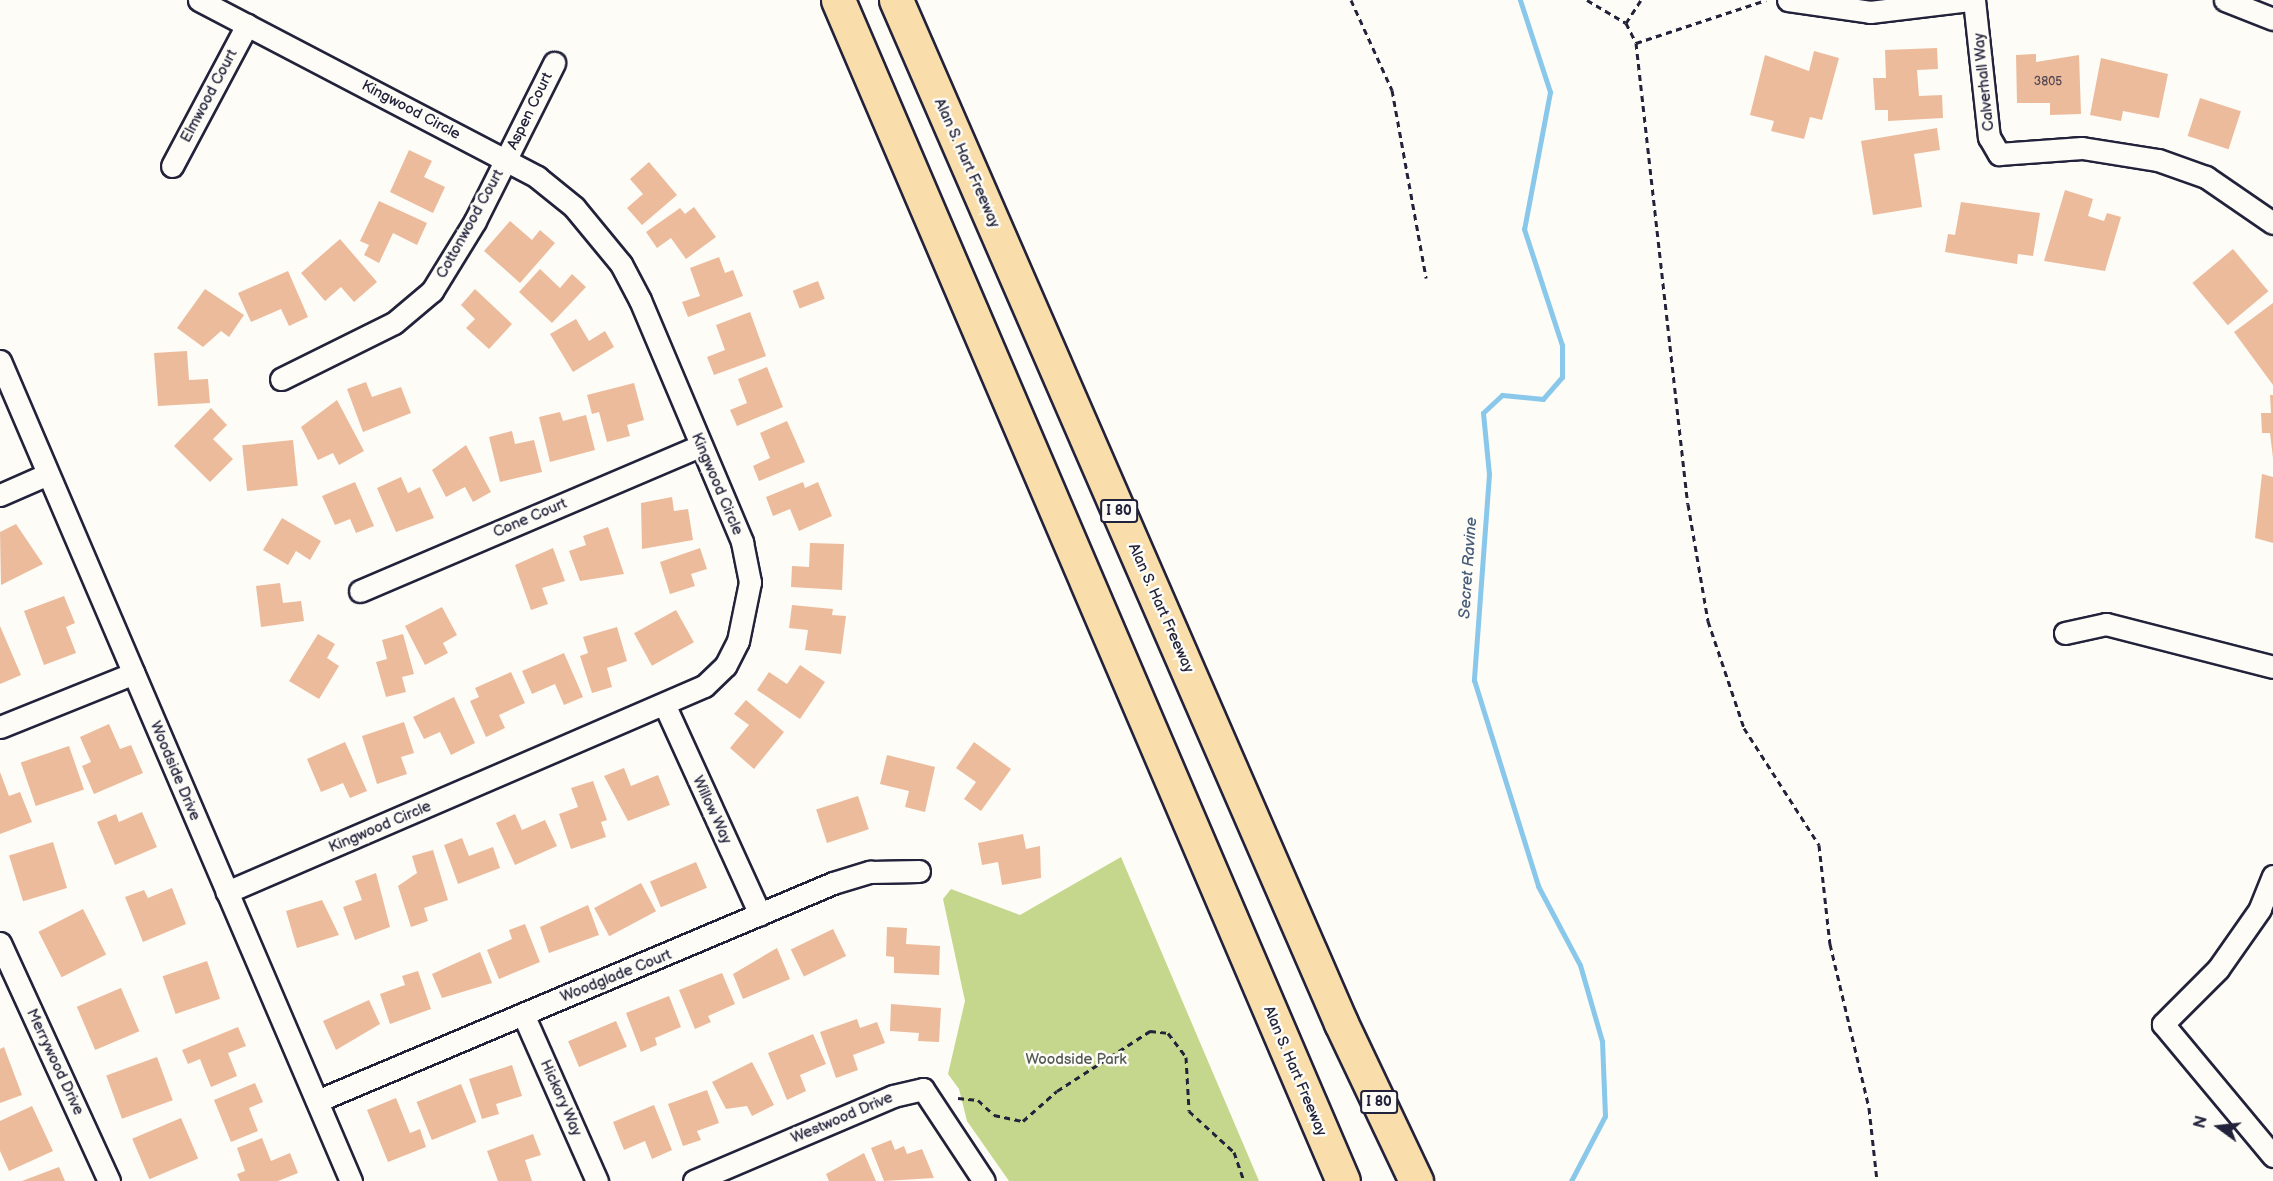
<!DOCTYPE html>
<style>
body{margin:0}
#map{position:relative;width:2273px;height:1181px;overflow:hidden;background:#fdfcf7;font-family:"Balsamiq Sans",sans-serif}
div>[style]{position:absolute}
.green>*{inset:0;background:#c5d78c}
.stream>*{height:5px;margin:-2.5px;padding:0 2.5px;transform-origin:2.5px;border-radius:2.5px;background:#89c8ea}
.building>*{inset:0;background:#ecbb9c;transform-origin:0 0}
.path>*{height:3px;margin-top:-1.5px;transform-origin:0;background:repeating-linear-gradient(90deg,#22223b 0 6px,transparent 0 10.5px)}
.roads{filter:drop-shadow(2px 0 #22223b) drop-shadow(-2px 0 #22223b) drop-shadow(0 2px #22223b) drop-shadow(0 -2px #22223b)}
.street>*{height:21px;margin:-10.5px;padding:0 10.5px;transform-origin:10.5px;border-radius:10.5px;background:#fdfcf7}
.highway>*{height:33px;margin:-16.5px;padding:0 16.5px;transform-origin:16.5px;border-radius:16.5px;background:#f9deab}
span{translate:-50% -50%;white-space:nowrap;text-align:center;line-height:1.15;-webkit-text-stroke:5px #fdfcf7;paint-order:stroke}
.number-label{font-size:12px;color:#544853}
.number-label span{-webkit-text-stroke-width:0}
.shield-label span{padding:2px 4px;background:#fdfcf7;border:2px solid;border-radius:4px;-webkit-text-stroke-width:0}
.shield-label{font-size:14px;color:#22223b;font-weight:700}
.street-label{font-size:15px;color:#22223b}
.park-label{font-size:15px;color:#535853}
.water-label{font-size:16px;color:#465c78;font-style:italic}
.north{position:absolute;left:2189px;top:1097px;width:60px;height:60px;-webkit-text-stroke:4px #fdfcf7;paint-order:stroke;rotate:285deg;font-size:16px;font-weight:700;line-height:24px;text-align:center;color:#22223b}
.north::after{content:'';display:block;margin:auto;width:21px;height:27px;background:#22223b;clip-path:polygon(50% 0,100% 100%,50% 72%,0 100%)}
</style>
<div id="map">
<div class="green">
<div style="clip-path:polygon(1121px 857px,1259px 1181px,1009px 1181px,967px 1121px,959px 1089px,948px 1074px,965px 1001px,943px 899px,951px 889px,1020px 915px)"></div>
</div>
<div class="stream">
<div style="left:1520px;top:0;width:97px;rotate:71.9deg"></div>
<div style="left:1550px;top:92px;width:139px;rotate:100.7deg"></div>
<div style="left:1524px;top:229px;width:122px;rotate:71.9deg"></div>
<div style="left:1562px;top:345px;width:32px;rotate:90deg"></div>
<div style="left:1562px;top:377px;width:29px;rotate:131deg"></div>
<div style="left:1543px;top:399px;width:41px;rotate:-174.4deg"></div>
<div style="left:1502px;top:395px;width:26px;rotate:137deg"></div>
<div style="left:1483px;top:413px;width:61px;rotate:84.4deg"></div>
<div style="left:1489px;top:474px;width:207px;rotate:94.2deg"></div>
<div style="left:1474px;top:680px;width:216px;rotate:72.7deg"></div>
<div style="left:1538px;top:886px;width:89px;rotate:62deg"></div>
<div style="left:1580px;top:965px;width:79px;rotate:73.9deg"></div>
<div style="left:1602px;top:1041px;width:75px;rotate:87.7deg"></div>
<div style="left:1605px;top:1116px;width:73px;rotate:117.6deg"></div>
</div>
<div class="building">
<div style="clip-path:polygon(1937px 48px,1938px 69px,1917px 70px,1919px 96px,1942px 95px,1943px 118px,1888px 121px,1888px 110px,1875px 110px,1873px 78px,1886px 78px,1885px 50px)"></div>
<div style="clip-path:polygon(1814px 51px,1839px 58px,1822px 120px,1810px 117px,1804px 139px,1771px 131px,1774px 121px,1750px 115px,1765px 55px,1809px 71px)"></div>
<div style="clip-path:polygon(2036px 54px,2036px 62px,2079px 55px,2081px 114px,2050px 115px,2050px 103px,2017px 103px,2016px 55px)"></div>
<div style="clip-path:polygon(2101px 58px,2168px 74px,2159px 118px,2123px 111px,2121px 121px,2090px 115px)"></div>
<div style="left:2200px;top:98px;width:43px;height:40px;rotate:18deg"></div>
<div style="clip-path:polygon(1937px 128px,1940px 150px,1914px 154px,1922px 207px,1873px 215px,1861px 141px)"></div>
<div style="clip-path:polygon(409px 150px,432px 161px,424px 177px,445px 187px,433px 213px,390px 192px)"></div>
<div style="clip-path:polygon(649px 162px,677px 195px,642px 225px,627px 208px,643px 194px,630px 179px)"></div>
<div style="clip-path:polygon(2065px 190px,2093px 199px,2088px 216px,2104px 221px,2107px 213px,2121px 217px,2105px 271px,2044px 261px)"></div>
<div style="clip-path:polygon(379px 201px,427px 223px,417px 245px,393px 233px,379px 263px,364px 255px,369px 245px,360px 241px)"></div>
<div style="clip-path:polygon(1961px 202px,2040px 213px,2033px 256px,2018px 254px,2017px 264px,1945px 252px,1948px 234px,1955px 235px)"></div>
<div style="clip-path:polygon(694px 207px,716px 237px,686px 259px,671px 238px,657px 248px,646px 232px,680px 208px,685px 214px)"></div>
<div style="clip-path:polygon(510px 221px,532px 240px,540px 230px,555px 243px,520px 283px,484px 251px)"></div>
<div style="clip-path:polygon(340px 239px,377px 282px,354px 302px,341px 287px,325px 301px,301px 273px)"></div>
<div style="left:2233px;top:249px;width:55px;height:53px;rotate:50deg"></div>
<div style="clip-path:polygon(719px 257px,725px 273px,733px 270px,743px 296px,688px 317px,682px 302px,700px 296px,690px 268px)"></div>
<div style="clip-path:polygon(540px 269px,560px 288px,572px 274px,586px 287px,552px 323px,519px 292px)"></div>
<div style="clip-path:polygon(288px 271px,308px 317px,289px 326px,281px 309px,251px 322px,238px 293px)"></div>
<div style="left:818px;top:281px;width:19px;height:27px;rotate:69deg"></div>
<div style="clip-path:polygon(205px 289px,244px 315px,229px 337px,221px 331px,203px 347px,177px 328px)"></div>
<div style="clip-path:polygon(475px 289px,512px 324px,489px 349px,466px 328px,475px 319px,461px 305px)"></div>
<div style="clip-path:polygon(2273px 303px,2273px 385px,2234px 332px)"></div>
<div style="clip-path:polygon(750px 312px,766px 356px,714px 375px,707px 357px,725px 350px,716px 325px)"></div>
<div style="clip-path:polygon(576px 319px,589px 341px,605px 331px,614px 347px,573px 372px,550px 334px)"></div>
<div style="clip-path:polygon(187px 351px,189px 380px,208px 379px,210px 403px,158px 406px,154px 353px)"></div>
<div style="clip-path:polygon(767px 367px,783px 407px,737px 426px,730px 410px,747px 403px,738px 379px)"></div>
<div style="clip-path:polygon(366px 382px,372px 397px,401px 387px,411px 413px,363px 432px,347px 389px)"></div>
<div style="clip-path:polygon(634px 383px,644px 420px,627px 425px,630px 436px,607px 442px,599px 412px,592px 414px,587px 395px)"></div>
<div style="clip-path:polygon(2270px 395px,2273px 395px,2273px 458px,2270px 433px,2262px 433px,2261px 413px,2271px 413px)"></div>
<div style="clip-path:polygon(337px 400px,364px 451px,339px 465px,333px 453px,318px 460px,301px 427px)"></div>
<div style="clip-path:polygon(211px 408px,227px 425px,213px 439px,233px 459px,210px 482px,174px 446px)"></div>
<div style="clip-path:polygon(560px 412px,563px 421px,586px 415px,595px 450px,550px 462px,539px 417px)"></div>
<div style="clip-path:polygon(787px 421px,805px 462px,759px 481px,753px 466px,770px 458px,760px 433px)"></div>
<div style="clip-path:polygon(512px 431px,515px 444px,534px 440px,542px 472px,500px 482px,489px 437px)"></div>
<div style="left:293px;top:440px;width:46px;height:51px;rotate:84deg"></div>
<div style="clip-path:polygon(466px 445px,491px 492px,473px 502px,465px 487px,446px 497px,432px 470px)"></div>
<div style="clip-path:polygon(2262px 474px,2273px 477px,2273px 543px,2255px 538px)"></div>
<div style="clip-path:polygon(401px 477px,408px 493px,420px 487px,434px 518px,396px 532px,377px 488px)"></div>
<div style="clip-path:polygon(355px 482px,374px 526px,356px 533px,350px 519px,335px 525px,322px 496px)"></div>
<div style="clip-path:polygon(803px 482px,805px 488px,818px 482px,832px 516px,799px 531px,790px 509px,773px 516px,766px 497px)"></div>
<div style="clip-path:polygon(672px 497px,674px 511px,688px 509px,693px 540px,642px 549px,641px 503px)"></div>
<div style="clip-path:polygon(282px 518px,321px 541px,310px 560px,296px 551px,288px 565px,263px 550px)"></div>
<div style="clip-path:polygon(16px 524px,43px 564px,1px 585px,0 532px)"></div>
<div style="clip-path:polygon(608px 527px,624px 574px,580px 581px,569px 551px,586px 545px,583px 536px)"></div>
<div style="clip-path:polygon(810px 543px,844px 544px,842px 590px,791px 587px,792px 566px,809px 567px)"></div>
<div style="clip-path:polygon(553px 548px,565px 581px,542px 588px,548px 604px,531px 610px,515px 565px)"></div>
<div style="clip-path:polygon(700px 548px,707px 569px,691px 574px,695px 586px,670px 594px,660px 562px)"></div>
<div style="clip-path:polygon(280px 583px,283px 603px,301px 601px,304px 621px,261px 627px,256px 586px)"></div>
<div style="clip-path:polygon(64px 596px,75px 623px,66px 627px,76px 653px,44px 665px,24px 611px)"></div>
<div style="clip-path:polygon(792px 605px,833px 609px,832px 615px,846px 616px,841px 654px,805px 650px,808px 630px,789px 628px)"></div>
<div style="clip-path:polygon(442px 607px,457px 635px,443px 643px,448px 653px,425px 665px,405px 626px)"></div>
<div style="left:676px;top:610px;width:37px;height:48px;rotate:61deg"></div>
<div style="clip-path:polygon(0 626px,21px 675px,0 684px)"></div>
<div style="clip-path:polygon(617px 627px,627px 661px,607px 668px,612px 687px,592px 693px,580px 656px,588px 653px,583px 637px)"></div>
<div style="clip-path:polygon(318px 634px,335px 644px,327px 658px,339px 666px,319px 699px,289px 681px)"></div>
<div style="clip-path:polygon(403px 634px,414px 674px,402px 677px,406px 692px,386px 697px,376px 662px,387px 659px,382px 640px)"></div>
<div style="clip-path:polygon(564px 653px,583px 697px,564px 705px,555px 684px,532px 694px,522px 671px)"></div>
<div style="clip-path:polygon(800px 665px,825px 682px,800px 719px,757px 690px,769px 672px,787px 684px)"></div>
<div style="clip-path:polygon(511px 672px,525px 703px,499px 715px,505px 728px,486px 737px,470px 701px,479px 697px,475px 688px)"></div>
<div style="clip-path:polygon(454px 697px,475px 743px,451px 755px,440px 732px,424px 739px,413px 717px)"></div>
<div style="clip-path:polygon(746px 700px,784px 732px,754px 769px,730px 748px,749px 725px,734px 714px)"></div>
<div style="clip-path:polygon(404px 722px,414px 753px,401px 757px,407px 774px,377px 784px,362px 736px)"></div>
<div style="clip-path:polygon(109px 724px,120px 749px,131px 745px,143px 773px,94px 794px,82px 766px,91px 762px,80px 737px)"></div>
<div style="clip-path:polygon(345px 742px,367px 791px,350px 798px,343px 783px,321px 792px,307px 759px)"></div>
<div style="clip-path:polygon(974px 742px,1011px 769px,981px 811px,964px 799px,976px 782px,956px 768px)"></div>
<div style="left:69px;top:746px;width:46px;height:51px;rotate:71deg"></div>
<div style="clip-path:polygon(887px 755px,935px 767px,925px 812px,905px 807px,909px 791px,880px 784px)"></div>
<div style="clip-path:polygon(624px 768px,631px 786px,658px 775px,670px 805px,628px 821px,604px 776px)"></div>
<div style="clip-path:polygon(0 772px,9px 796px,20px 792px,32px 822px,0 834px)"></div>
<div style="clip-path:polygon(593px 781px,607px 820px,601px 822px,606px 837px,571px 849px,559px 814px,578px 807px,571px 788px)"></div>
<div style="left:858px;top:796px;width:35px;height:44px;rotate:72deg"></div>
<div style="clip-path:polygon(142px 812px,157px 847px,115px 865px,97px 822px,116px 814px,119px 822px)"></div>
<div style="clip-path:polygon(515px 814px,522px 830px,545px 820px,557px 846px,515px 865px,496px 823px)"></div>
<div style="clip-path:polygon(1023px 834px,1026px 849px,1040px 846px,1041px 878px,1002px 885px,998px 862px,982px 865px,978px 843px)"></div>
<div style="clip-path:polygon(462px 838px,469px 856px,493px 847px,500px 868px,458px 884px,444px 845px)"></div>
<div style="left:53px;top:842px;width:48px;height:46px;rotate:73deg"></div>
<div style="clip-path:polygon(433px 850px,448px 900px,424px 908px,428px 921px,411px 927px,398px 886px,417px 873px,412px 856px)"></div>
<div style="left:696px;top:862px;width:28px;height:50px;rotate:67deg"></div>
<div style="clip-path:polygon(376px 873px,390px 927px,355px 940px,343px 907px,362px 900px,355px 881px)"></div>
<div style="left:641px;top:883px;width:32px;height:53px;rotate:62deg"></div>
<div style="clip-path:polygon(172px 888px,186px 924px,143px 942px,125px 897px,144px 890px,148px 898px)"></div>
<div style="clip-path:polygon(322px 900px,339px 935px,297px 948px,286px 911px)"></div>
<div style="clip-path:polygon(588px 905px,599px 935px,549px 953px,540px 927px)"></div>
<div style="left:83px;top:909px;width:51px;height:50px;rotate:63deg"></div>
<div style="clip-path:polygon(525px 924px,540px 962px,499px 979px,487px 950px,512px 939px,509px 930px)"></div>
<div style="clip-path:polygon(887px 927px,907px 928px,906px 944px,940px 946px,939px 975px,894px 973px,894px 957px,886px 956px)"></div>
<div style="left:833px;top:929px;width:30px;height:47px;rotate:64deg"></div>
<div style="clip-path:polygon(777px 948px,790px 979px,743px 999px,733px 974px)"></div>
<div style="clip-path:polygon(480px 952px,492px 983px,442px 998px,432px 974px)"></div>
<div style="left:207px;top:961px;width:40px;height:47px;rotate:71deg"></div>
<div style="clip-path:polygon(418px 971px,431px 1009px,390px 1024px,380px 994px,405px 985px,402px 976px)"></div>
<div style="clip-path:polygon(722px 973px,735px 1004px,708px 1016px,711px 1022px,695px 1029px,679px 990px)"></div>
<div style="left:121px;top:988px;width:47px;height:48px;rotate:67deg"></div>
<div style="clip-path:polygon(669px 996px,681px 1027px,655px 1038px,657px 1045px,641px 1052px,626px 1013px)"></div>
<div style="clip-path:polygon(369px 1000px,380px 1024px,336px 1050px,323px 1021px)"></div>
<div style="clip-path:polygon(891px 1004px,941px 1008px,939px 1042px,918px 1041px,919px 1033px,890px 1031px)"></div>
<div style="clip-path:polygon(857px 1019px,860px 1028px,877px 1022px,885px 1043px,853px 1055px,858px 1070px,836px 1078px,820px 1032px)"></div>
<div style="left:616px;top:1021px;width:28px;height:52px;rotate:67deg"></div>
<div style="clip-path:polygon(238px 1027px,246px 1046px,228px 1053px,237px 1076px,211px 1087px,200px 1059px,188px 1064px,182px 1050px)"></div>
<div style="clip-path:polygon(813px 1034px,826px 1064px,800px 1075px,806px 1091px,787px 1100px,768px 1053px)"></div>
<div style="clip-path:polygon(4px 1047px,22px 1095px,0 1103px,0 1049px)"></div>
<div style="left:157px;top:1057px;width:46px;height:54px;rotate:70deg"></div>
<div style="clip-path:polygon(752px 1062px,774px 1105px,752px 1116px,747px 1106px,726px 1109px,712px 1082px)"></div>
<div style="clip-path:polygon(512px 1065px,522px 1096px,496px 1104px,499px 1114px,482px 1119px,469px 1079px)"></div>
<div style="clip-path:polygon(255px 1083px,263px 1102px,249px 1108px,258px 1131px,231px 1142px,214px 1100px)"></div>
<div style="left:461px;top:1084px;width:41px;height:48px;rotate:68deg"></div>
<div style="clip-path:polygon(707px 1090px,719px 1123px,697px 1131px,701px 1140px,683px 1146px,668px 1104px)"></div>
<div style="clip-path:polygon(396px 1098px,410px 1133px,420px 1129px,426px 1147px,388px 1162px,367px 1110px)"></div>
<div style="clip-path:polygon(654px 1105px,672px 1150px,652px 1159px,645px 1141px,624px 1150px,613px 1122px)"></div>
<div style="clip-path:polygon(32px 1106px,53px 1151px,9px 1171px,0 1151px,0 1121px)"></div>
<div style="left:181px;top:1118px;width:44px;height:53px;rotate:67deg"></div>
<div style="clip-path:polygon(533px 1134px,541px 1155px,525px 1160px,532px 1181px,498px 1181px,487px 1151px)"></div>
<div style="clip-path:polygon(262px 1138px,271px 1161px,290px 1153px,298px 1173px,278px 1181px,240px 1181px,237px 1174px,245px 1171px,237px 1148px)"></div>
<div style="clip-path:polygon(891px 1140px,895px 1150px,904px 1146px,907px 1154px,922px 1149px,934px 1178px,884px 1181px,871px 1148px)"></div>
<div style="clip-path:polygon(864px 1153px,876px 1181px,829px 1181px,826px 1174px)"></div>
<div style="clip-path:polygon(59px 1167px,65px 1181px,22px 1181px)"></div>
</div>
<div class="path">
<div style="left:1351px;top:0;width:99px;rotate:65.5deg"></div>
<div style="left:1392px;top:90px;width:191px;rotate:79.7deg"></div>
<div style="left:1587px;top:0;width:45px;rotate:30.5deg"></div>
<div style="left:1626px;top:23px;width:22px;rotate:63deg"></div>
<div style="left:1636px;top:43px;width:464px;rotate:83.6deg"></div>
<div style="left:1688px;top:504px;width:119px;rotate:80.3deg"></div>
<div style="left:1708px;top:621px;width:113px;rotate:71.4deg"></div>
<div style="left:1744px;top:728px;width:139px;rotate:57.3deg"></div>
<div style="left:1819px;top:845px;width:100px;rotate:83.7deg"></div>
<div style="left:1830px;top:944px;width:169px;rotate:76.6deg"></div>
<div style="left:1869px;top:1108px;width:73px;rotate:83.7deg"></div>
<div style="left:1626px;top:23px;width:27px;rotate:-57deg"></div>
<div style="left:1636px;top:43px;width:137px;rotate:-18.3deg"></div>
<div style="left:958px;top:1098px;width:20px;rotate:6deg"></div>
<div style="left:978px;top:1100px;width:22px;rotate:43deg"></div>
<div style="left:994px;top:1115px;width:30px;rotate:12deg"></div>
<div style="left:1023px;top:1121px;width:45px;rotate:-41.4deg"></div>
<div style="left:1057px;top:1091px;width:111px;rotate:-32.8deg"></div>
<div style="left:1150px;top:1031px;width:18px;rotate:6deg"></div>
<div style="left:1168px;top:1033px;width:30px;rotate:53deg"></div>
<div style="left:1186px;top:1057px;width:54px;rotate:86.8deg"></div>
<div style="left:1189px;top:1111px;width:61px;rotate:42.3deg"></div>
<div style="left:1234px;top:1152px;width:31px;rotate:71deg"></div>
</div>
<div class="roads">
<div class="street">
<div style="left:199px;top:0;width:382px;rotate:27.6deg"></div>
<div style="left:537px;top:177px;width:48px;rotate:39deg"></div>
<div style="left:574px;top:207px;width:74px;rotate:50.5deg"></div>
<div style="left:621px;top:264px;width:41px;rotate:62.2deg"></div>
<div style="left:640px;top:300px;width:263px;rotate:67.1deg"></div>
<div style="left:742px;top:542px;width:41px;rotate:78.7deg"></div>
<div style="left:750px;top:582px;width:60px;rotate:101.5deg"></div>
<div style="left:738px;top:641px;width:28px;rotate:117deg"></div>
<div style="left:725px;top:666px;width:29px;rotate:136deg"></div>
<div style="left:704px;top:686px;width:520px;rotate:156.64deg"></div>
<div style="left:1788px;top:0;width:83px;rotate:8.3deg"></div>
<div style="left:1870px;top:12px;width:100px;rotate:-6.9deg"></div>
<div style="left:1974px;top:0;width:138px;rotate:83.8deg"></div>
<div style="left:1989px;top:137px;width:20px;rotate:60deg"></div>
<div style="left:1999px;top:154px;width:83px;rotate:-4.1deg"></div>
<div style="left:2082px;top:148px;width:77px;rotate:9deg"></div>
<div style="left:2158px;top:160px;width:51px;rotate:19.5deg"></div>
<div style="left:2206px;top:177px;width:81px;rotate:34.5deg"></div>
<div style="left:2225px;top:0;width:52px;rotate:21.6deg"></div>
<div style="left:172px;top:166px;width:160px;rotate:-62deg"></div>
<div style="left:0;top:361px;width:892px;rotate:66.83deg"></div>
<div style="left:281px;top:379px;width:126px;rotate:-26.4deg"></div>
<div style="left:394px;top:323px;width:50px;rotate:-40.1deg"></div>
<div style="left:432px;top:291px;width:82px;rotate:-58.4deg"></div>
<div style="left:475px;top:221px;width:177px;rotate:-63.4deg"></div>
<div style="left:0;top:495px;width:52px;rotate:-23.6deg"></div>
<div style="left:360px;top:591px;width:370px;rotate:-23.1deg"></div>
<div style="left:2065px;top:633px;width:42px;rotate:-12.4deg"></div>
<div style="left:2106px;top:624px;width:172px;rotate:14.4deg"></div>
<div style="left:665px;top:706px;width:229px;rotate:65.5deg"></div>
<div style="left:0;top:727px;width:144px;rotate:-21.9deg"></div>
<div style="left:2273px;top:876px;width:35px;rotate:112deg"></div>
<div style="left:2260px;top:909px;width:73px;rotate:125deg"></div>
<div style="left:2218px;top:969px;width:78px;rotate:135deg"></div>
<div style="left:2163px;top:1024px;width:172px;rotate:50.2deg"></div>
<div style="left:0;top:943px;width:262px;rotate:65.4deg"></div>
<div style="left:523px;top:1014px;width:183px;rotate:66.1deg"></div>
<div style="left:317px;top:1101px;width:560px;rotate:-22.9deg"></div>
<div style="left:833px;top:883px;width:39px;rotate:-17deg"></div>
<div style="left:870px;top:872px;width:49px;rotate:-1.2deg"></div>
<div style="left:694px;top:1181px;width:216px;rotate:-23.1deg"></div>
<div style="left:893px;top:1096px;width:31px;rotate:-13deg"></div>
<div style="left:923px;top:1089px;width:110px;rotate:56.5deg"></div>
</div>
<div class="highway">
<div style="left:838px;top:0;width:1284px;rotate:66.85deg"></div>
<div style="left:896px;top:0;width:1116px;rotate:66.49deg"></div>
<div style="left:1341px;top:1023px;width:175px;rotate:64.6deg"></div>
</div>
</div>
<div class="number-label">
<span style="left:2048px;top:82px">3805</span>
</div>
<div class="shield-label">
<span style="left:1119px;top:511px">I 80</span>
<span style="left:1379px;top:1102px">I 80</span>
</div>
<div class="street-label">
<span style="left:1984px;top:82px;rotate:-96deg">Calverhall Way</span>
<span style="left:209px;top:96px;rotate:-62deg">Elmwood Court</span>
<span style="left:411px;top:110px;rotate:28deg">Kingwood Circle</span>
<span style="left:530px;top:111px;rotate:-64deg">Aspen Court</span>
<span style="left:967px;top:163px;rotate:66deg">Alan S. Hart Freeway</span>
<span style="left:470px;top:224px;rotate:-61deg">Cottonwood Court</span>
<span style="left:717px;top:484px;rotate:67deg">Kingwood Circle</span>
<span style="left:530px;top:518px;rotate:-23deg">Cone Court</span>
<span style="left:1161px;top:608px;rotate:66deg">Alan S. Hart Freeway</span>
<span style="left:175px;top:771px;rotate:67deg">Woodside Drive</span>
<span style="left:712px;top:810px;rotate:65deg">Willow Way</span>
<span style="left:380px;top:827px;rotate:-23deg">Kingwood Circle</span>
<span style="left:616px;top:976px;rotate:-22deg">Woodglade Court</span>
<span style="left:55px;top:1062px;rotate:65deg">Merrywood Drive</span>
<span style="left:1295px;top:1071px;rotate:67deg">Alan S. Hart Freeway</span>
<span style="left:561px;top:1098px;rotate:66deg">Hickory Way</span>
<span style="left:842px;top:1118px;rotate:-23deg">Westwood Drive</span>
</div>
<div class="park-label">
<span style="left:1076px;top:1060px">Woodside Park</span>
</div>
<div class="water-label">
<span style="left:1469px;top:568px;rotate:-86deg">Secret Ravine</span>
</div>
<div class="north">N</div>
</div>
